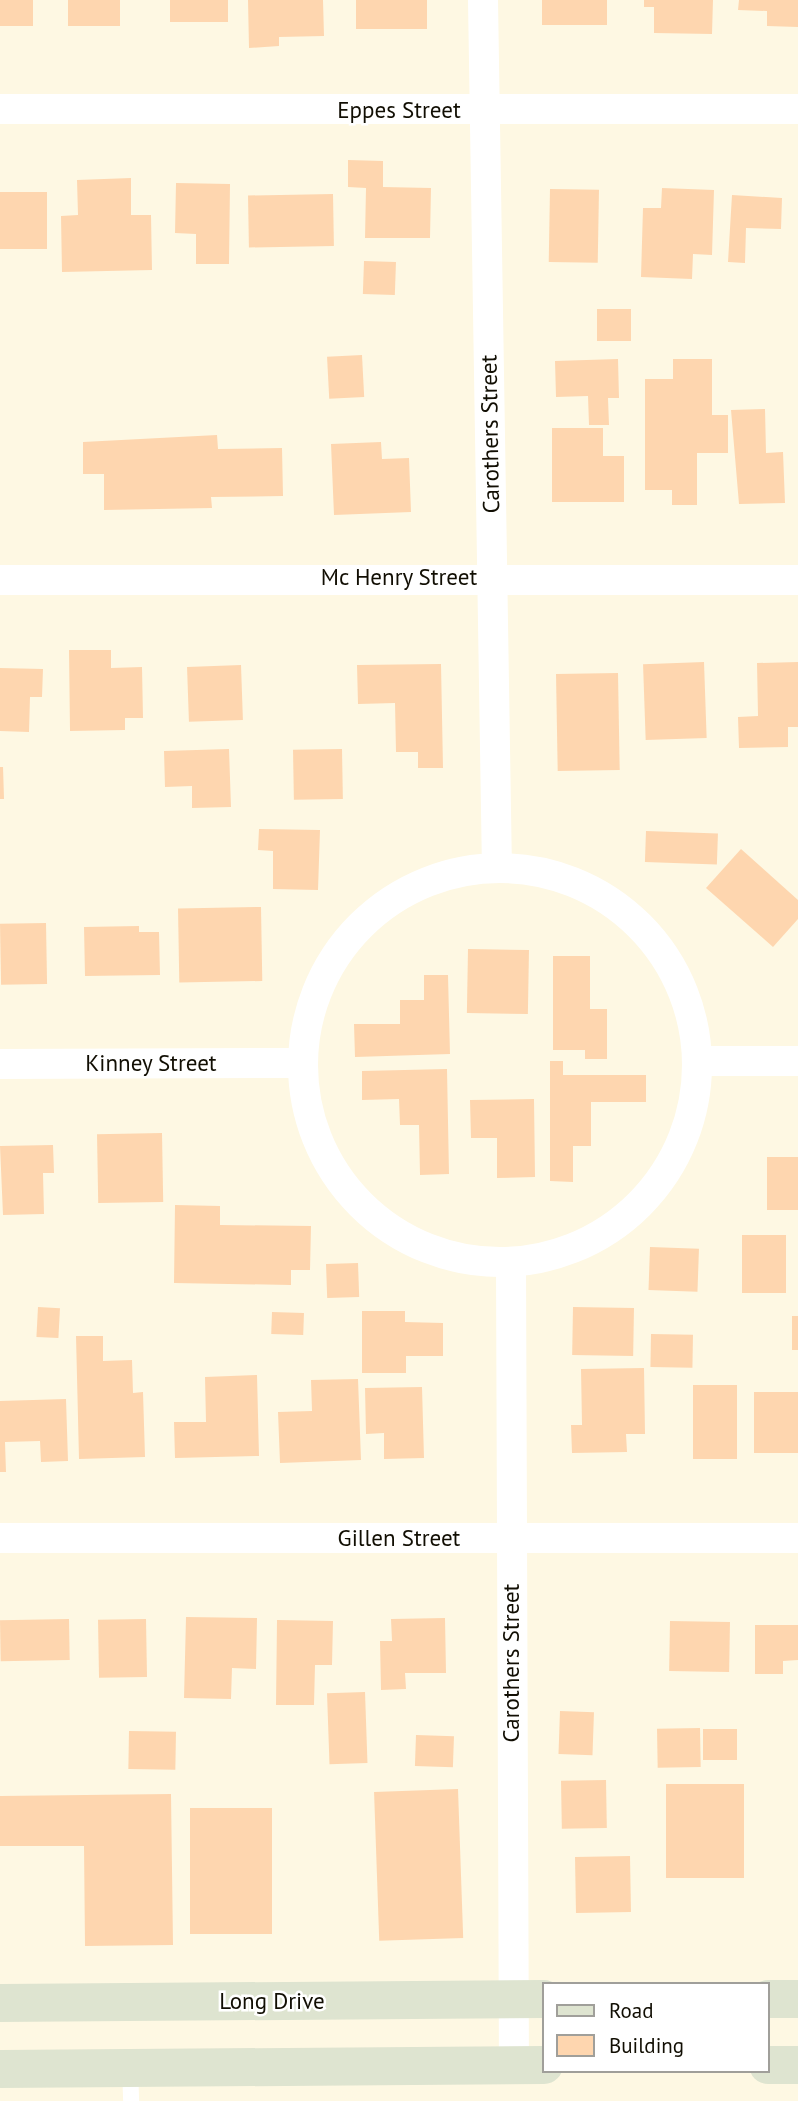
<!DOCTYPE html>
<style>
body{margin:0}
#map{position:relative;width:798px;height:2101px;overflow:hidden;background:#fef8e3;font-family:"PT Sans",sans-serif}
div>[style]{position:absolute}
.building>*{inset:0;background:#fed6af;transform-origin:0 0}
.lane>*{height:16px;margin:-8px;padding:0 8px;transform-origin:8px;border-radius:8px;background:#fff}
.street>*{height:30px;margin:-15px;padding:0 15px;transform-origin:15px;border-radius:15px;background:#fff}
.street>.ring{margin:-15px;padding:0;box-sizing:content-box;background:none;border:30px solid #fff;border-radius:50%}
.secondary>*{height:38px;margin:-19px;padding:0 19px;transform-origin:19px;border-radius:19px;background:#dee4d0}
span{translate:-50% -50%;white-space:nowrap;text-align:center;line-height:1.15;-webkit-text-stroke:5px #fff;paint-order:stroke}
.street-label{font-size:23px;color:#110e03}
.legend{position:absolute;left:542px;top:1982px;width:228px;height:91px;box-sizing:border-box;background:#fff;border:2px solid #a09f9a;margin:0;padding:9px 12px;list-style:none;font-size:21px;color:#110e03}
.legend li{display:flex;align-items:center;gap:14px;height:35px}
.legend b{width:35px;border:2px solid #a09f9a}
</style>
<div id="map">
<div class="building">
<div style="left:0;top:0;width:33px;height:26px"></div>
<div style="left:68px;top:0;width:52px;height:26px"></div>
<div style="left:170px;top:0;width:58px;height:22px"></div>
<div style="clip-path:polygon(248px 0,323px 0,324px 36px,279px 37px,279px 46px,249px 48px)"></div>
<div style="left:356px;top:0;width:71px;height:29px"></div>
<div style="left:542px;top:0;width:65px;height:25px"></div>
<div style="clip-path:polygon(644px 0,713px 0,712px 34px,654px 33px,654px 7px,644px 7px)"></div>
<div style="clip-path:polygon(739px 0,798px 0,798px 27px,767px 26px,767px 11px,738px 10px)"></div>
<div style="clip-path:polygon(348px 160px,383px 161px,383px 187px,431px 188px,430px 238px,365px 238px,366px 188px,348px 187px)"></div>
<div style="clip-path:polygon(131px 178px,131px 215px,151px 215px,152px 270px,62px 272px,61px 216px,78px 215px,77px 180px)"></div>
<div style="clip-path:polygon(176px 183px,230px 184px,229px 264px,196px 264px,196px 234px,175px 233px)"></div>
<div style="clip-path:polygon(662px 188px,714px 190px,712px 255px,693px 254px,692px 279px,641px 277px,643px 208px,661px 208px)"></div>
<div style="left:550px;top:189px;width:49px;height:73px;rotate:1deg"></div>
<div style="left:0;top:192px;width:47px;height:57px"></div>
<div style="left:333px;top:194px;width:52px;height:85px;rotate:89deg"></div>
<div style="clip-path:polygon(732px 195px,782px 198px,781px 229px,746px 228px,745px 263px,728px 262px)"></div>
<div style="left:364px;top:261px;width:32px;height:33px;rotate:2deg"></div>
<div style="left:597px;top:309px;width:34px;height:32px"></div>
<div style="left:362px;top:355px;width:42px;height:35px;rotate:87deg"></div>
<div style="clip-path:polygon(618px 359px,619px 398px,608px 398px,609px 425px,589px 425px,588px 396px,556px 397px,555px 361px)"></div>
<div style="clip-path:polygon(673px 359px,712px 359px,712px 415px,728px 415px,728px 453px,697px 453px,697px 505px,672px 505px,672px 490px,645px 490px,645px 379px,673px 379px)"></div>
<div style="clip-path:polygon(765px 409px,766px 453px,783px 452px,785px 503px,739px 504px,731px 410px)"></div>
<div style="clip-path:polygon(552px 428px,603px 428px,603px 456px,624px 456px,624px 502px,552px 502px)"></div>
<div style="clip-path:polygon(217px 435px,218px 449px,282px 448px,283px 496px,211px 497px,212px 508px,104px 510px,104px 474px,83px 474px,83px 442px)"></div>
<div style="clip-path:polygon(381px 442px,382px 459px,409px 458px,411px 512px,334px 515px,331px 444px)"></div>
<div style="clip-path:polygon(69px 650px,111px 650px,111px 668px,142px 667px,143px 718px,125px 718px,125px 730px,70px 731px)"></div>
<div style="left:704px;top:662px;width:76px;height:61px;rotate:88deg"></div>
<div style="clip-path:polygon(798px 662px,798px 727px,788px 727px,788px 747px,739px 748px,738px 717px,758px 716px,757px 663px)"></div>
<div style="clip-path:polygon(441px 664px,443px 768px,418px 768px,418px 752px,396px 752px,395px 703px,358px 704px,357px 665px)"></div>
<div style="left:241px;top:665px;width:55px;height:54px;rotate:88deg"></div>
<div style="clip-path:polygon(0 668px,43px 669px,42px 697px,30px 697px,29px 732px,0 731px)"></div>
<div style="left:618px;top:673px;width:97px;height:62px;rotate:89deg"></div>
<div style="clip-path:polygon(229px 749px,231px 807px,192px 808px,192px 786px,165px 787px,164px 751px)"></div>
<div style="left:342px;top:749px;width:50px;height:49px;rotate:89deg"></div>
<div style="clip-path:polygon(0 767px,3px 767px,4px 799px,0 799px)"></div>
<div style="clip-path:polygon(259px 829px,320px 830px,318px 890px,273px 889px,273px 851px,258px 850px)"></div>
<div style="left:646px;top:831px;width:72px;height:31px;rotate:2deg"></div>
<div style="clip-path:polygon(741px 849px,798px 900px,798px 919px,773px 947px,706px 888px)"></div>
<div style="left:261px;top:907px;width:74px;height:83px;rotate:89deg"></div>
<div style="left:46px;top:923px;width:61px;height:46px;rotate:89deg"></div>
<div style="clip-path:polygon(139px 926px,139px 932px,159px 932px,160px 975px,85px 976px,84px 927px)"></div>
<div style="left:468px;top:949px;width:61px;height:64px;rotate:1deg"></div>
<div style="clip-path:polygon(553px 956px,590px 956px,590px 1009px,607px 1009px,607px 1059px,585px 1059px,585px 1050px,553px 1050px)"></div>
<div style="clip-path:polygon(424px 975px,448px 975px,450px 1054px,355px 1057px,354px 1024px,400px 1024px,400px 1000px,424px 1000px)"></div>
<div style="clip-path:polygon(550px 1061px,563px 1061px,563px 1075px,646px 1075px,646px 1102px,591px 1102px,591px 1146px,573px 1146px,573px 1182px,550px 1181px)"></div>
<div style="clip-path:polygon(447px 1069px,449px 1174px,420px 1175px,419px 1125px,400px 1125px,399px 1099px,362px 1100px,362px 1071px)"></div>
<div style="clip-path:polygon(534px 1099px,535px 1177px,497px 1178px,497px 1138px,471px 1138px,470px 1100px)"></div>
<div style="left:162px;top:1133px;width:69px;height:65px;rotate:89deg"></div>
<div style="clip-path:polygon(53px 1145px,54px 1173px,43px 1173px,44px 1214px,3px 1215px,0 1146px)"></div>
<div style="left:767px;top:1157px;width:31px;height:53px"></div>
<div style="clip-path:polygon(175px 1205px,220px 1206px,220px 1225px,311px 1226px,310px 1270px,291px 1270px,291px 1285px,174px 1283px)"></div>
<div style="left:742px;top:1235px;width:44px;height:58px"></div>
<div style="left:650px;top:1247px;width:49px;height:43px;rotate:2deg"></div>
<div style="left:358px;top:1263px;width:34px;height:32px;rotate:88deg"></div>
<div style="left:38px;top:1307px;width:22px;height:30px;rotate:3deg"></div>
<div style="left:573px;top:1307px;width:61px;height:48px;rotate:1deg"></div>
<div style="clip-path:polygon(362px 1311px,405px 1311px,405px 1322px,443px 1323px,443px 1356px,406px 1356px,406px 1373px,362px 1373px)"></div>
<div style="left:272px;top:1312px;width:32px;height:22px;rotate:2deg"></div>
<div style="left:792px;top:1316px;width:6px;height:34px"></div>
<div style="left:651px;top:1334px;width:42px;height:33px;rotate:1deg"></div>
<div style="clip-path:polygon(76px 1336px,103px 1336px,103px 1361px,132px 1360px,133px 1393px,143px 1392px,145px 1457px,79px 1459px)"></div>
<div style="clip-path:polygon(644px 1368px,645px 1434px,626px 1434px,627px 1452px,572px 1453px,571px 1425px,582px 1425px,581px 1369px)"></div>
<div style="clip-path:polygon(257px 1375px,259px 1456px,175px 1458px,174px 1422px,206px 1422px,205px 1377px)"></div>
<div style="clip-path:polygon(358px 1379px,361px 1460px,280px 1463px,278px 1412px,312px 1411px,311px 1380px)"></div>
<div style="left:693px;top:1385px;width:44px;height:74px"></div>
<div style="clip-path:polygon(422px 1387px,424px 1458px,384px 1459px,384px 1433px,366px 1434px,365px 1388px)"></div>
<div style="left:798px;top:1392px;width:61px;height:44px;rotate:90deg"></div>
<div style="clip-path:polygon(66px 1399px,68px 1461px,41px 1462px,40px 1441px,5px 1442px,6px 1472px,0 1472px,0 1401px)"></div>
<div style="clip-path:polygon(186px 1617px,257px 1618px,256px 1669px,232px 1668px,231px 1699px,184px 1698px)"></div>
<div style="clip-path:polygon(445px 1618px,446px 1673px,405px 1673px,406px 1689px,381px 1690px,380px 1641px,392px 1641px,391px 1619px)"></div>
<div style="left:69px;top:1619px;width:41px;height:69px;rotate:89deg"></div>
<div style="left:146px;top:1619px;width:58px;height:48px;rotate:89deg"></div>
<div style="clip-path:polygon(277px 1620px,333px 1621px,332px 1665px,315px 1665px,314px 1705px,276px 1705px)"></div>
<div style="left:670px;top:1621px;width:60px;height:50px;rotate:1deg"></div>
<div style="clip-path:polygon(755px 1625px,798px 1625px,798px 1660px,783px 1661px,783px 1674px,755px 1674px)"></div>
<div style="left:365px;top:1692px;width:71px;height:38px;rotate:88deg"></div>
<div style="left:560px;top:1711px;width:34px;height:43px;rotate:2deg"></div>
<div style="left:700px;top:1728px;width:39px;height:43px;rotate:89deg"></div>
<div style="left:737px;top:1729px;width:31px;height:34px;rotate:90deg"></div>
<div style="left:129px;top:1731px;width:47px;height:38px;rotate:1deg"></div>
<div style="left:416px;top:1735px;width:38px;height:31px;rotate:2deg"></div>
<div style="left:606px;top:1780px;width:48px;height:45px;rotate:89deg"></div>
<div style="left:666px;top:1784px;width:78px;height:94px"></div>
<div style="left:458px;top:1789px;width:149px;height:84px;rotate:88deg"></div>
<div style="clip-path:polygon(171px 1794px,173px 1945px,85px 1946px,84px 1846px,0 1846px,0 1796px)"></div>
<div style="left:272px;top:1808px;width:126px;height:82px;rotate:90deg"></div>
<div style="left:630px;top:1856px;width:56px;height:55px;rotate:89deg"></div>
</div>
<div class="lane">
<div style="left:130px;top:2068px;width:33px;rotate:88deg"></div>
</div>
<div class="street">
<div style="left:483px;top:0;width:868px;rotate:89.08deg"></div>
<div style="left:0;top:109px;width:798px"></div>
<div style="left:0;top:580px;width:798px"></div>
<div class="ring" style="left:303px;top:868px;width:364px;height:364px"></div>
<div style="left:699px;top:1061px;width:99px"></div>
<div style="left:0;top:1064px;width:302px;rotate:-0.2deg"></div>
<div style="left:511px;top:1262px;width:803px;rotate:89.79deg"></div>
<div style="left:0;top:1538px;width:798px"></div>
</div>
<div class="secondary">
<div style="left:768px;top:1999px;width:30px"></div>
<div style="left:0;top:2003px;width:544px;rotate:-0.42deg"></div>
<div style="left:768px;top:2065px;width:30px"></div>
<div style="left:0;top:2069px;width:544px;rotate:-0.42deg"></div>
</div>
<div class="street-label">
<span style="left:399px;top:110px">Eppes Street</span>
<span style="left:490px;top:434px;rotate:-91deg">Carothers Street</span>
<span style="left:399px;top:577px">Mc Henry Street</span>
<span style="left:151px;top:1063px">Kinney Street</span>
<span style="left:399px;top:1538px">Gillen Street</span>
<span style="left:511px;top:1663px;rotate:-90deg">Carothers Street</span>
<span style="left:272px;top:2001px">Long Drive</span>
</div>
<ul class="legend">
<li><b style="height:9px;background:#dee4d0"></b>Road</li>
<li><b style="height:19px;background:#fed6af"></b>Building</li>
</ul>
</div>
